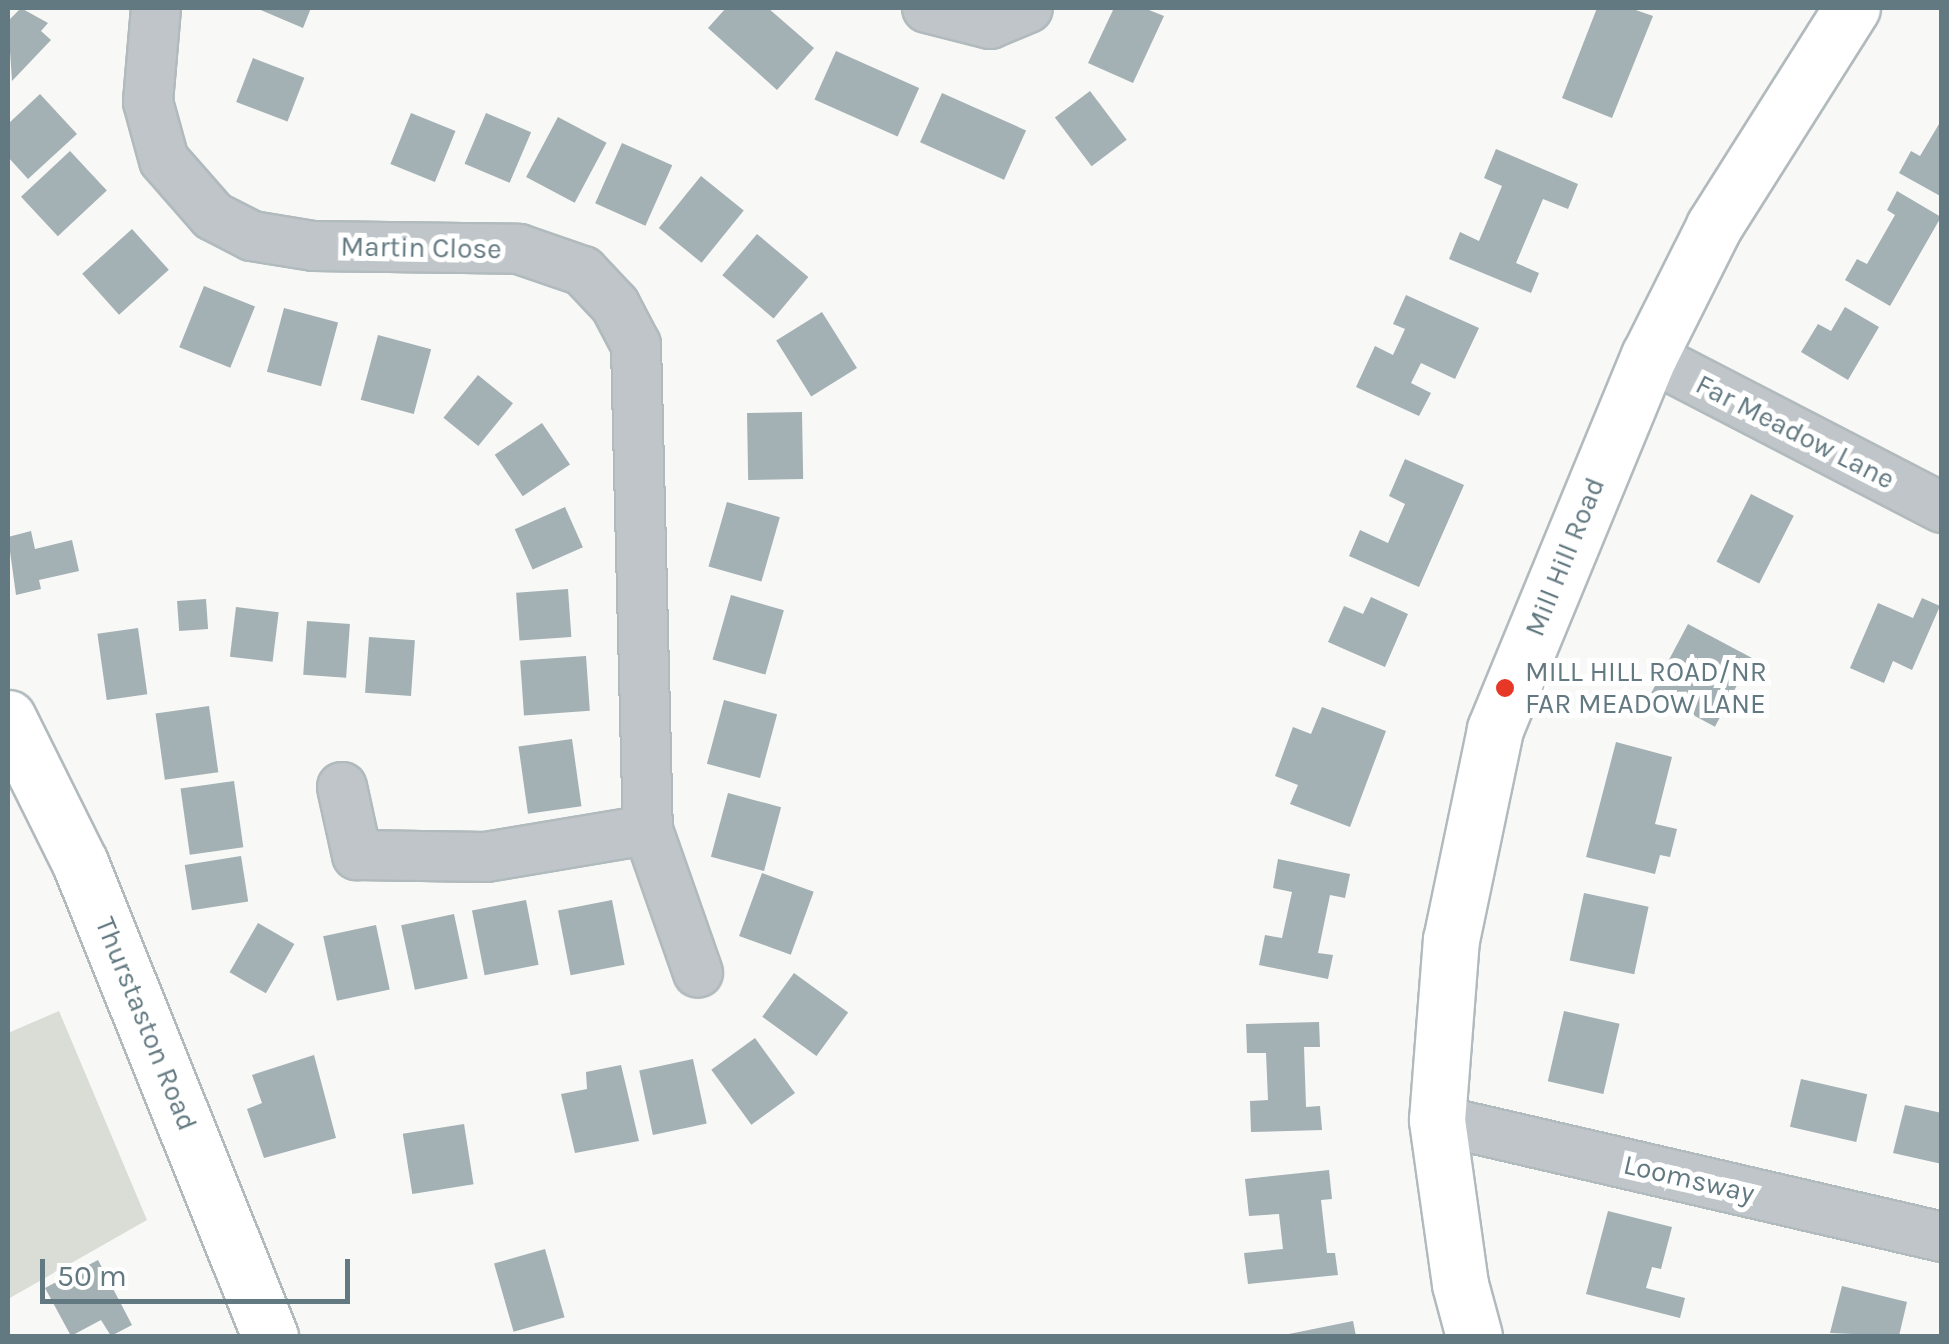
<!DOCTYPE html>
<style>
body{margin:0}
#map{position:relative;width:1949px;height:1344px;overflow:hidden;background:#f8f8f6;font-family:Karla,sans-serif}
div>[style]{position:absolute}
.green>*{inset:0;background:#d9ddd5}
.building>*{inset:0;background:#a3b0b4;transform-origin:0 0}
.roads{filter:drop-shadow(2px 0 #b1babd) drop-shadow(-2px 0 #b1babd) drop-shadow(0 2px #b1babd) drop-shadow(0 -2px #b1babd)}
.street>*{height:48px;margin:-24px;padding:0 24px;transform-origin:24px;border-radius:24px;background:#bfc5c8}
.secondary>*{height:55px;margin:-27.5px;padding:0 27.5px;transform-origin:27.5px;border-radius:27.5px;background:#fff}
.dots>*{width:28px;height:28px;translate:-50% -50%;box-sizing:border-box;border:5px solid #fff;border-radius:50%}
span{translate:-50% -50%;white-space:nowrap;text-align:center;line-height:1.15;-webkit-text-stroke:10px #fff;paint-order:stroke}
.street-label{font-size:28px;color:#637981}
.poi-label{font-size:28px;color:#637981}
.left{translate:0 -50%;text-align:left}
.frame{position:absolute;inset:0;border:10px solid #637981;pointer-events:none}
.scale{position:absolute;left:40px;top:1259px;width:310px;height:45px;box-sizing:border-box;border:5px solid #637981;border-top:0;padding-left:12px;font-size:30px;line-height:35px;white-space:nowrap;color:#637981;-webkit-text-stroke:8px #fff;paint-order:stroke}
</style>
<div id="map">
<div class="green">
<div style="clip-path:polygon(59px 1011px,147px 1220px,8px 1299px,8px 1033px)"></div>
</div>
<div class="building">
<div style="clip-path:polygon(21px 8px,48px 23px,41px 31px,51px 40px,12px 81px,8px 21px)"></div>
<div style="clip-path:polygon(256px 8px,311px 8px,303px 28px)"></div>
<div style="clip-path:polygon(726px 8px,768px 8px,814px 48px,777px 90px,708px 28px)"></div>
<div style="clip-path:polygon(1114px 8px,1144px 8px,1164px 16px,1133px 83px,1088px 63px)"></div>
<div style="clip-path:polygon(1597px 8px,1630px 8px,1653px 16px,1612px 118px,1562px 98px)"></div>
<div style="left:836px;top:51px;width:91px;height:53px;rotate:24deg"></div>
<div style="left:253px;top:58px;width:55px;height:47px;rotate:21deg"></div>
<div style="left:1090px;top:91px;width:61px;height:44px;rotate:53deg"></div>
<div style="left:942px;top:93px;width:92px;height:54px;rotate:24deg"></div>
<div style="clip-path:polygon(40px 94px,77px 134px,28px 179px,8px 157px,8px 124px)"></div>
<div style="left:411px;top:113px;width:48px;height:55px;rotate:22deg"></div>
<div style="left:486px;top:113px;width:49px;height:55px;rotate:23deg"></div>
<div style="left:558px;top:117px;width:55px;height:68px;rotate:28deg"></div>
<div style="clip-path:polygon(1942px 119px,1942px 197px,1899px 173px,1911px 151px,1920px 156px)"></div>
<div style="left:622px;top:143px;width:55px;height:66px;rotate:24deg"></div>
<div style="clip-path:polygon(1496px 149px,1578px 184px,1568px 209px,1543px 199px,1516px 263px,1539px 273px,1531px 293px,1449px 259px,1460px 232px,1479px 241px,1502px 186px,1484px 178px)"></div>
<div style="left:70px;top:151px;width:54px;height:67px;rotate:47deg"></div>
<div style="left:701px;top:176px;width:55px;height:67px;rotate:39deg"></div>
<div style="clip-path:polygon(1897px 191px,1941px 217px,1890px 306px,1845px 280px,1857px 259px,1867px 264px,1895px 215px,1887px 210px)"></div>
<div style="left:132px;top:229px;width:55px;height:67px;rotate:48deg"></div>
<div style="left:757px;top:234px;width:67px;height:54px;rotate:40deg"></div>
<div style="left:204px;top:286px;width:55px;height:66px;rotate:22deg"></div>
<div style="clip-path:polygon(1406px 295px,1479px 328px,1455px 379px,1421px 363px,1411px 383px,1431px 393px,1419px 416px,1356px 387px,1375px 346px,1393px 355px,1405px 329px,1393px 324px)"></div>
<div style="clip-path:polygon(1845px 307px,1879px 327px,1848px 380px,1801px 352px,1818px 324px,1831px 331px)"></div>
<div style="left:284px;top:308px;width:56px;height:66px;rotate:15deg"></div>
<div style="left:822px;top:312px;width:66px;height:54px;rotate:58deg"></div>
<div style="left:378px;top:335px;width:55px;height:67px;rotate:15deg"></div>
<div style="left:478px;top:375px;width:45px;height:55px;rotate:39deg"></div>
<div style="left:802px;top:412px;width:67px;height:55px;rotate:89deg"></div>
<div style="left:542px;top:423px;width:50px;height:57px;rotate:56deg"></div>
<div style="clip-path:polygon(1405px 459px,1464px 485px,1419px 587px,1349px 556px,1360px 530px,1388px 543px,1405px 504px,1389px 496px)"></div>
<div style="left:1751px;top:494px;width:48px;height:76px;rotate:27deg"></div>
<div style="left:727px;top:502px;width:55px;height:67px;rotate:16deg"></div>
<div style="left:565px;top:507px;width:44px;height:55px;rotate:66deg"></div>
<div style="clip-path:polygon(31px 531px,35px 549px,72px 540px,79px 571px,39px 580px,41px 589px,16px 595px,8px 537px)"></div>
<div style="left:568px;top:589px;width:48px;height:52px;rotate:86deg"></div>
<div style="left:731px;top:595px;width:55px;height:67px;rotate:16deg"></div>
<div style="clip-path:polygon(1371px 597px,1408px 614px,1385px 667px,1328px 642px,1344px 606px,1363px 614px)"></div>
<div style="clip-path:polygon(1922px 598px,1940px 606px,1912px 670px,1893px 661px,1884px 683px,1850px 668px,1878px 603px,1913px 618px)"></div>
<div style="left:206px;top:599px;width:30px;height:29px;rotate:86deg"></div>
<div style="left:236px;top:607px;width:43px;height:50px;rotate:7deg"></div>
<div style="left:307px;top:621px;width:43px;height:54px;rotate:4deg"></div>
<div style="left:1688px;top:624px;width:72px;height:78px;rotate:28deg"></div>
<div style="left:138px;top:628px;width:67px;height:41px;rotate:82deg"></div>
<div style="left:369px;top:637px;width:46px;height:56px;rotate:4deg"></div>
<div style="left:586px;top:656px;width:55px;height:66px;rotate:86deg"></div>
<div style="left:724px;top:700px;width:55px;height:66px;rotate:15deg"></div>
<div style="left:209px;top:706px;width:67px;height:54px;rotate:82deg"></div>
<div style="clip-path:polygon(1322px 707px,1386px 731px,1350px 827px,1290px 804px,1298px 785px,1275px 776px,1293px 727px,1311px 734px)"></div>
<div style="left:572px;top:739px;width:68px;height:54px;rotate:82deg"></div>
<div style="clip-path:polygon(1616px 742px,1672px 757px,1655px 824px,1677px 829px,1670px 857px,1660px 855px,1655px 874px,1586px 857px)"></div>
<div style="left:234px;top:781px;width:67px;height:54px;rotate:82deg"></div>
<div style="left:728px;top:793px;width:55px;height:66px;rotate:15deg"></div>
<div style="left:241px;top:856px;width:46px;height:57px;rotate:81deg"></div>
<div style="clip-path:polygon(1278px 859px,1350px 874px,1345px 898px,1330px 895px,1318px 953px,1333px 955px,1328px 979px,1259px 965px,1265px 935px,1282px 938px,1292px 892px,1273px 888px)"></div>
<div style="left:762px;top:873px;width:55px;height:67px;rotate:20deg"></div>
<div style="left:1584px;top:893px;width:66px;height:69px;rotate:12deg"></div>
<div style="left:526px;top:900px;width:66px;height:55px;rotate:79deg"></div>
<div style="left:612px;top:900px;width:66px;height:55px;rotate:79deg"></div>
<div style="left:454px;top:914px;width:66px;height:54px;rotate:78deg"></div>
<div style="left:258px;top:923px;width:42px;height:57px;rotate:30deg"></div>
<div style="left:376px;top:925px;width:66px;height:54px;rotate:78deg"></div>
<div style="left:794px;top:973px;width:67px;height:54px;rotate:36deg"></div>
<div style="left:1564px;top:1011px;width:57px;height:72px;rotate:13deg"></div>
<div style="clip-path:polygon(1319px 1022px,1320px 1047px,1304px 1047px,1306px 1107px,1320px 1106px,1322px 1130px,1251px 1132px,1250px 1101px,1268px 1100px,1266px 1053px,1247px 1053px,1246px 1024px)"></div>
<div style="left:755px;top:1038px;width:68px;height:54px;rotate:54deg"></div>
<div style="clip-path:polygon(314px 1055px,336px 1138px,264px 1158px,247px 1109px,262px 1103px,252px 1075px)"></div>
<div style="left:693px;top:1059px;width:66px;height:55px;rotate:78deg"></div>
<div style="clip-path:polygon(621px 1065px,639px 1141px,575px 1153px,561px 1094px,587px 1089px,586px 1072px)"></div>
<div style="left:1801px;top:1079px;width:68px;height:49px;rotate:13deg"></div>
<div style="clip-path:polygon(1905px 1105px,1942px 1113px,1942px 1164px,1893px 1153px)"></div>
<div style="left:464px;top:1124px;width:61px;height:62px;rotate:81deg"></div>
<div style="clip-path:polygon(1329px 1170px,1332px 1199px,1321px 1200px,1327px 1253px,1335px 1253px,1338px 1275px,1248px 1284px,1244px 1253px,1283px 1249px,1279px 1214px,1249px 1216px,1245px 1179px)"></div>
<div style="clip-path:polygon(1608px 1211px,1672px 1227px,1661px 1269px,1652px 1267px,1646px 1288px,1685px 1298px,1680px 1318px,1586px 1294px)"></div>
<div style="left:545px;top:1249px;width:71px;height:53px;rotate:74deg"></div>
<div style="clip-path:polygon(98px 1260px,132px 1325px,111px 1336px,101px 1320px,71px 1336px,45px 1288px)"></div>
<div style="clip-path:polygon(1842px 1286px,1907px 1302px,1899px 1336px,1830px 1333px)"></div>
<div style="clip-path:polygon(1353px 1321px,1356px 1336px,1284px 1336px,1284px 1335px)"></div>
</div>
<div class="roads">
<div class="street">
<div style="left:156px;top:8px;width:94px;rotate:94.9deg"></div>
<div style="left:148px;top:102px;width:60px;rotate:74.6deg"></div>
<div style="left:164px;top:160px;width:74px;rotate:48.8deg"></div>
<div style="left:213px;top:216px;width:44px;rotate:27.1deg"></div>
<div style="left:252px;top:236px;width:63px;rotate:9.2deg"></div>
<div style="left:314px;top:246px;width:205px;rotate:0.8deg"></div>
<div style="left:519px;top:249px;width:68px;rotate:19deg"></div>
<div style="left:583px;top:271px;width:47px;rotate:46.7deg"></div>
<div style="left:615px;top:305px;width:45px;rotate:62.3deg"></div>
<div style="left:636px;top:345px;width:485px;rotate:88.6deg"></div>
<div style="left:648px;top:830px;width:151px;rotate:70.7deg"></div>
<div style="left:927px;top:8px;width:65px;rotate:14.3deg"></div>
<div style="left:990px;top:24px;width:41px;rotate:-22.8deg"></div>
<div style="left:1649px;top:356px;width:330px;rotate:27.4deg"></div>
<div style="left:342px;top:787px;width:70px;rotate:77.6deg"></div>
<div style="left:357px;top:855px;width:129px;rotate:0.9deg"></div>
<div style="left:486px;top:857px;width:164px;rotate:-9.5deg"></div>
<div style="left:1437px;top:1120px;width:518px;rotate:13.04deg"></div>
</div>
<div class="secondary">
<div style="left:8px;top:718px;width:162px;rotate:63.6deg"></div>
<div style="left:80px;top:863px;width:510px;rotate:68.12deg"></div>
<div style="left:1474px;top:1336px;width:54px;rotate:-105.1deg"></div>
<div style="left:1460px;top:1284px;width:166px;rotate:-98deg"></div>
<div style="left:1437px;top:1120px;width:181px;rotate:-85.6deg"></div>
<div style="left:1451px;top:940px;width:216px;rotate:-78.2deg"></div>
<div style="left:1495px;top:729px;width:404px;rotate:-67.6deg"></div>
<div style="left:1649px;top:356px;width:145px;rotate:-63.4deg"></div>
<div style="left:1714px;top:226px;width:258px;rotate:-57.7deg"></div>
</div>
</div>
<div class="dots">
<div style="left:1505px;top:688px;background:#e73727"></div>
</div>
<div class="street-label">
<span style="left:421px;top:248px;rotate:1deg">Martin Close</span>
<span style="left:1795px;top:432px;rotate:27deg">Far Meadow Lane</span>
<span style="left:1565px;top:557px;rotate:-68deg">Mill Hill Road</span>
<span style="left:146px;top:1024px;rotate:68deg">Thurstaston Road</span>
<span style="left:1689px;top:1179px;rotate:13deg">Loomsway</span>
</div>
<div class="poi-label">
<span class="left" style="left:1525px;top:688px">MILL HILL ROAD/NR<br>FAR MEADOW LANE</span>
</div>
<div class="frame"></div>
<div class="scale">50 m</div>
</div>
